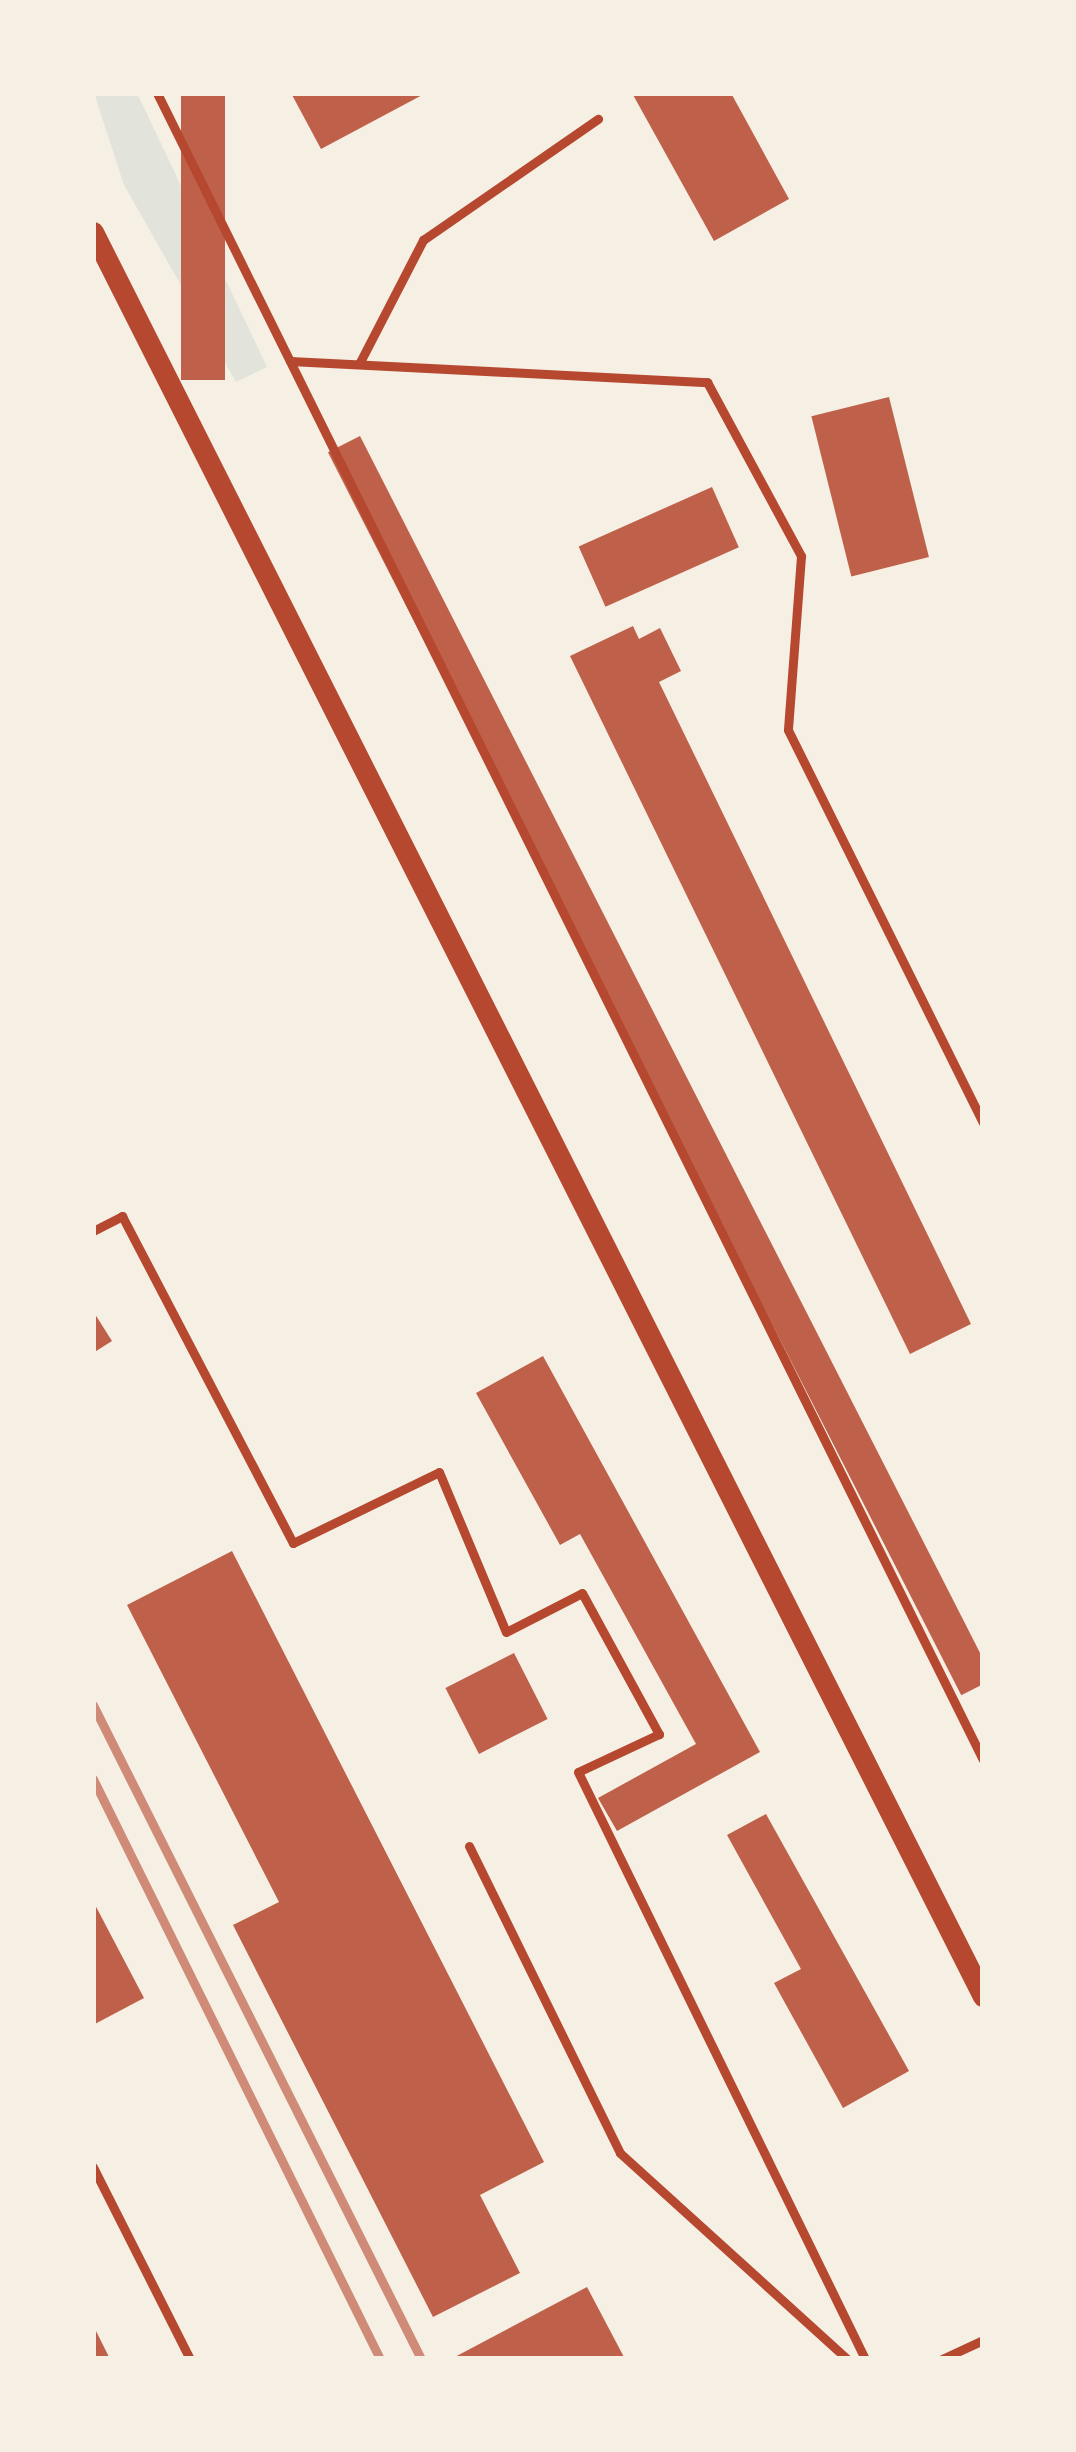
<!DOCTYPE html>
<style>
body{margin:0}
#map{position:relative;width:1076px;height:2452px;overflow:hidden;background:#f6efe4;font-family:"Roboto Condensed",sans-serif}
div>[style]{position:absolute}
.green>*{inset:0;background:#e2e4dc}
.building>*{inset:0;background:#bf614a;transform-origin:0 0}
.service>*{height:9px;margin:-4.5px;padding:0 4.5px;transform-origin:4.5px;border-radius:4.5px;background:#b5482f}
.tertiary>*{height:21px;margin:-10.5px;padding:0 10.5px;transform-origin:10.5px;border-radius:10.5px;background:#b5482f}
.rail>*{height:9px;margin:-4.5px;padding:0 4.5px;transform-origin:4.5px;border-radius:4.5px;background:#cf8b77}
span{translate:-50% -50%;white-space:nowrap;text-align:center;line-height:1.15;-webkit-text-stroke:12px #f6efe4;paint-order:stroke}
.frame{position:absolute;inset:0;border:96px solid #f6efe4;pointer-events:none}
</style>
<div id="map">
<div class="green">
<div style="clip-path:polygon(94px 93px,137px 93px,267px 367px,236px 382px,124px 185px)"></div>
</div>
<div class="building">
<div style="left:181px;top:93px;width:44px;height:287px"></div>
<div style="clip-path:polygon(291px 93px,426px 93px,321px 149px)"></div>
<div style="clip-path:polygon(632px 93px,731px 93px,789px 199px,714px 241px)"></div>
<div style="left:889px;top:397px;width:165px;height:80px;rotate:76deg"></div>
<div style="left:360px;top:436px;width:1395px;height:36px;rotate:63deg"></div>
<div style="left:712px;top:487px;width:66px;height:146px;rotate:66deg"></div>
<div style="clip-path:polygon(633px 626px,639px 639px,660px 628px,681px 671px,659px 682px,971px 1324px,910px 1354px,570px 656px)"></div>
<div style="clip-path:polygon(93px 1311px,112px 1341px,93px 1353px)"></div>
<div style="clip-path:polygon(543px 1356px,760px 1752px,617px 1831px,598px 1798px,696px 1744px,580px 1534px,560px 1545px,476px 1393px)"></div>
<div style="clip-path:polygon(232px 1551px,544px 2162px,480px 2195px,520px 2273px,433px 2317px,233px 1925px,279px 1902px,127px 1605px)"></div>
<div style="left:514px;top:1653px;width:74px;height:77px;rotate:63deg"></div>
<div style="clip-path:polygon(766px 1814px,909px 2071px,843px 2108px,774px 1983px,801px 1969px,727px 1835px)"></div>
<div style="clip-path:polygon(93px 1901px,144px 1998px,93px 2025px)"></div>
<div style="clip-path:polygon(587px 2287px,625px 2359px,451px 2359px)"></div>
<div style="clip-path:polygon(93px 2325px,110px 2359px,93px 2359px)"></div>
</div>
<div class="service">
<div style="left:157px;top:93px;width:1860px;rotate:63.64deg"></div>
<div style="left:290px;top:361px;width:418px;rotate:2.9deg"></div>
<div style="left:707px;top:382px;width:198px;rotate:61.6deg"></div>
<div style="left:801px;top:556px;width:174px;rotate:94.3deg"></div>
<div style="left:788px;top:730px;width:438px;rotate:63.6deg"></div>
<div style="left:359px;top:364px;width:140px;rotate:-62.7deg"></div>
<div style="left:423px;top:240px;width:213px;rotate:-34.7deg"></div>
<div style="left:93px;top:1231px;width:33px;rotate:-27deg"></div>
<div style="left:122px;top:1216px;width:369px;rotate:62.4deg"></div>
<div style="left:293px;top:1543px;width:162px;rotate:-25.9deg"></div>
<div style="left:439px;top:1472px;width:173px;rotate:67.3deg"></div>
<div style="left:506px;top:1632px;width:85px;rotate:-27.2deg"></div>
<div style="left:582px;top:1593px;width:161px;rotate:61.4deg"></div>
<div style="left:659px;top:1734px;width:89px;rotate:154.9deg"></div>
<div style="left:578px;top:1772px;width:653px;rotate:63.94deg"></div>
<div style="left:469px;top:1846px;width:342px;rotate:63.8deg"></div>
<div style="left:620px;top:2153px;width:307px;rotate:42.2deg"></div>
<div style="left:93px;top:2167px;width:215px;rotate:63.2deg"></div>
<div style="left:942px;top:2359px;width:45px;rotate:-24.9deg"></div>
</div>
<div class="tertiary">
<div style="left:93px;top:232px;width:1976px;rotate:63.23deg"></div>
</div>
<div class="rail">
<div style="left:93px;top:1705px;width:732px;rotate:63.36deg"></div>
<div style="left:93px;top:1779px;width:647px;rotate:63.67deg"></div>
</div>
<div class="frame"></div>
</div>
